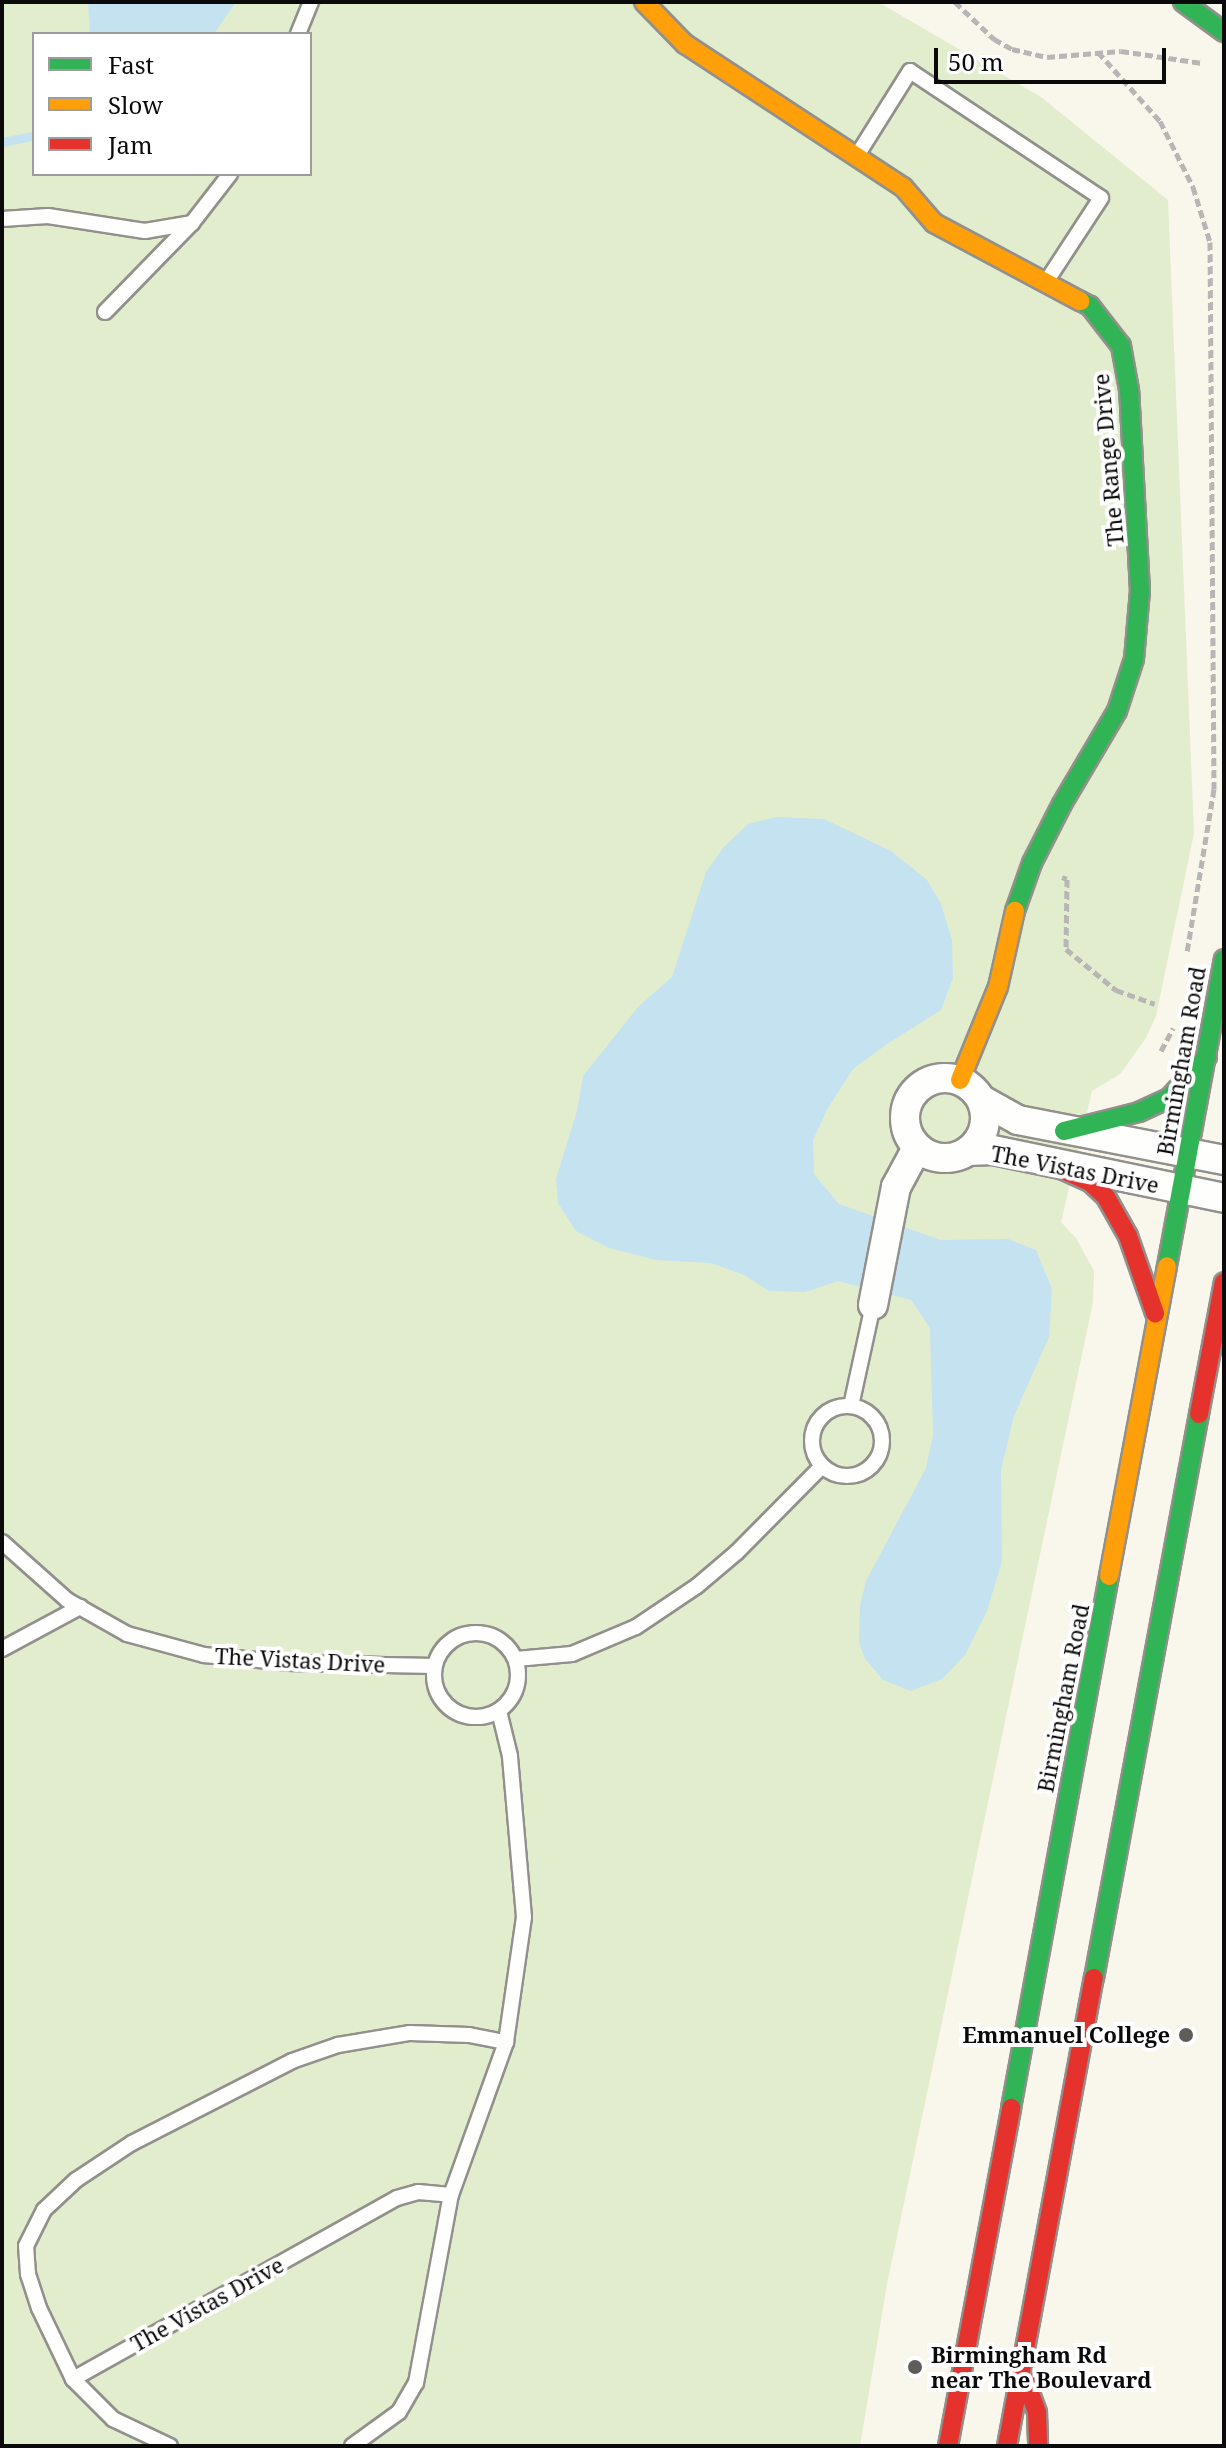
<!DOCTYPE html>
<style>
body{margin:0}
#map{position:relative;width:1226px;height:2448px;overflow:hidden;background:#f9f6ec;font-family:"Noto Serif",serif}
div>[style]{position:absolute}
.green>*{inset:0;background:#e1edcd}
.water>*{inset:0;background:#c5e2f1}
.stream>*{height:9px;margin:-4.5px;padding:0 4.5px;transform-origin:4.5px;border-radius:4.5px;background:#c5e2f1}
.path>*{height:5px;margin-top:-2.5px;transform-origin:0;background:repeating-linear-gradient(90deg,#b7b6b5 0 8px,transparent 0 12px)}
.roads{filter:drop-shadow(2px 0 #92908c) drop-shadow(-2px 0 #92908c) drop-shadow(0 2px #92908c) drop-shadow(0 -2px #92908c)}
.lane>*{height:14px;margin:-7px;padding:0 7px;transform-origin:7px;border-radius:7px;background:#fefefc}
.lane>.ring{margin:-7px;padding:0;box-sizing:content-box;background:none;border:14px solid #fefefc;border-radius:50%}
.street>*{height:28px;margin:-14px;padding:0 14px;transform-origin:14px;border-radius:14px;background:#fefefc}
.street>.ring{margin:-14px;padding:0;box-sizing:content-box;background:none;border:28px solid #fefefc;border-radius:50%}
.fast>*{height:18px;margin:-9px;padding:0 9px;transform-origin:9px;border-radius:9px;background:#30b455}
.slow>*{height:18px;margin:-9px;padding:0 9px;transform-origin:9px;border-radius:9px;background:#ff9f0a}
.jam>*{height:18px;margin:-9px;padding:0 9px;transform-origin:9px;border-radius:9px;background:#e5322d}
.dots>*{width:22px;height:22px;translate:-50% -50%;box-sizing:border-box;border:4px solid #fff;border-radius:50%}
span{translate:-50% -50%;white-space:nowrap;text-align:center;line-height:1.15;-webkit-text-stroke:8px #fff;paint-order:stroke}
.street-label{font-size:22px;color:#0a0a0a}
.poi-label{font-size:22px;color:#0a0a0a;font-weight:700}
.right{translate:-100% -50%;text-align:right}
.left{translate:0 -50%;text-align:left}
.frame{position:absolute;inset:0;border:4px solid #0a0a0a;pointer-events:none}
.legend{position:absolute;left:32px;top:32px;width:280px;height:144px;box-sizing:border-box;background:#fff;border:2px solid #9d9d9d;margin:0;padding:10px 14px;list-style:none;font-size:24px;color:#0a0a0a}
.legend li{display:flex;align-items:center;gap:16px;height:40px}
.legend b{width:40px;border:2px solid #9d9d9d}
.scale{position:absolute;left:934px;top:48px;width:232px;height:36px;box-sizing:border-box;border:4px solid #0a0a0a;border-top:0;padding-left:10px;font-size:24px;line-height:28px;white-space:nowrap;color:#0a0a0a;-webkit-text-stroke:6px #fff;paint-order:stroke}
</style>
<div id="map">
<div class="green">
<div style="clip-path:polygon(evenodd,2px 2px,878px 2px,1041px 97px,1168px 200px,1194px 833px,1156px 1016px,1146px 1038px,1120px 1074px,1092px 1091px,1061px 1222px,1076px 1238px,1094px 1271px,1093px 1302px,887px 2284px,860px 2446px,2px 2446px,2px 2px,34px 34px,310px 34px,310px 174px,34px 174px,34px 34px)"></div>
</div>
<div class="water">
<div style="clip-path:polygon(88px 2px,236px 2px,214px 34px,90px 34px)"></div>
<div style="clip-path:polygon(776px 817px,824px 819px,891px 851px,927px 880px,941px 904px,952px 940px,953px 978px,941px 1010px,887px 1044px,853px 1069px,828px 1108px,813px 1140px,814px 1174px,839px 1204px,941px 1240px,1008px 1239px,1036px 1250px,1052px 1289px,1049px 1337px,1014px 1416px,1001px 1470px,1002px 1561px,987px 1611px,965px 1655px,942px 1679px,911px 1691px,883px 1680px,865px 1659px,859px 1642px,860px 1606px,866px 1581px,926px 1468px,933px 1435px,930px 1328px,911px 1300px,838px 1281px,805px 1292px,769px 1291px,744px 1275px,711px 1263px,656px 1260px,609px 1248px,576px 1231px,558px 1203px,556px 1179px,577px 1111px,583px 1076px,638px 1007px,672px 977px,706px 872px,723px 848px,748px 824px)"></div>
</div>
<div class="stream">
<div style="left:2px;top:142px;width:33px;rotate:-11deg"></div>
</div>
<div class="path">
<div style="left:955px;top:2px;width:54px;rotate:43.5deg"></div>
<div style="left:994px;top:39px;width:21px;rotate:29deg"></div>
<div style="left:1012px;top:49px;width:36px;rotate:13deg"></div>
<div style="left:1047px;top:57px;width:74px;rotate:-4.6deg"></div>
<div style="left:1121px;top:51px;width:82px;rotate:8.4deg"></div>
<div style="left:1098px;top:52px;width:93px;rotate:48.1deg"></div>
<div style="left:1160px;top:121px;width:74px;rotate:63.4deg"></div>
<div style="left:1193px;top:187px;width:58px;rotate:72.8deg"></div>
<div style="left:1210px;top:242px;width:547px;rotate:89.58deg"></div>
<div style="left:1214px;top:789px;width:165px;rotate:99.4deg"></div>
<div style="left:1062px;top:877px;width:5px;rotate:22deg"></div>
<div style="left:1067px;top:879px;width:70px;rotate:90.8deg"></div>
<div style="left:1066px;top:949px;width:65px;rotate:39.4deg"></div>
<div style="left:1116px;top:990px;width:41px;rotate:19.7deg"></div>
<div style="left:1161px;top:1051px;width:26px;rotate:-62deg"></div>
</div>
<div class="roads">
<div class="lane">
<div style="left:298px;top:34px;width:35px;rotate:-68deg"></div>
<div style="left:858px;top:154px;width:98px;rotate:-57.9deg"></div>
<div style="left:910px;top:71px;width:229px;rotate:33.6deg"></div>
<div style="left:1101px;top:198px;width:97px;rotate:123.2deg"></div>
<div style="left:2px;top:219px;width:46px;rotate:-3.7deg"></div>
<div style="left:48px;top:216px;width:98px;rotate:8.8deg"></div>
<div style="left:145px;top:231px;width:48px;rotate:-9.7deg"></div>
<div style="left:105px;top:312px;width:124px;rotate:-45.7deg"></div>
<div style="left:192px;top:223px;width:62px;rotate:-52.2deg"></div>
<div style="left:851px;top:1406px;width:103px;rotate:-77.7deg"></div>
<div class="ring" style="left:812px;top:1406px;width:56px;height:56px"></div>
<div style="left:2px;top:1542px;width:87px;rotate:41.7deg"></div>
<div style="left:67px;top:1600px;width:69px;rotate:29.5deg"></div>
<div style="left:127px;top:1634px;width:80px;rotate:15.3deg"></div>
<div style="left:204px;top:1655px;width:84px;rotate:5.4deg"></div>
<div style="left:288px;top:1663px;width:146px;rotate:1.2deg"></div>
<div class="ring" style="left:434px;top:1633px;width:70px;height:70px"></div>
<div style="left:2px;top:1649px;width:89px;rotate:-28.3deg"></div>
<div style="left:516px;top:1659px;width:56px;rotate:-5.1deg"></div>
<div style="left:572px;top:1654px;width:69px;rotate:-22.9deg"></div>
<div style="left:636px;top:1627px;width:73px;rotate:-33.9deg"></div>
<div style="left:697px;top:1586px;width:52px;rotate:-40.4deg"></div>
<div style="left:737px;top:1552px;width:121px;rotate:-45.3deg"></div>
<div style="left:73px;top:2379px;width:371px;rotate:-29.2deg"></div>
<div style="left:397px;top:2198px;width:22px;rotate:-16deg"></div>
<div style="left:418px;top:2192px;width:33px;rotate:5deg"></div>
<div style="left:170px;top:2446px;width:63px;rotate:-154.7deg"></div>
<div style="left:113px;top:2419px;width:57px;rotate:-135deg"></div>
<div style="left:73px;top:2379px;width:79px;rotate:-115.6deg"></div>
<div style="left:39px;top:2308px;width:36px;rotate:-108deg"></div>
<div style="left:28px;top:2274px;width:28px;rotate:-94deg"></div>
<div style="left:26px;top:2246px;width:40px;rotate:-63.4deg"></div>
<div style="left:44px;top:2210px;width:44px;rotate:-43.2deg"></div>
<div style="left:76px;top:2180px;width:67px;rotate:-33.5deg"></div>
<div style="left:132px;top:2143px;width:180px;rotate:-27.1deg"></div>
<div style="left:292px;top:2061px;width:49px;rotate:-19.2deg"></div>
<div style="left:338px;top:2045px;width:73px;rotate:-9.5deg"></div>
<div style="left:410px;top:2033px;width:59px;rotate:1.9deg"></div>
<div style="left:469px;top:2035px;width:38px;rotate:11deg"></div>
<div style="left:352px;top:2446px;width:58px;rotate:-35.9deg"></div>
<div style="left:399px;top:2412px;width:34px;rotate:-60deg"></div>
<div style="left:416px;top:2383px;width:191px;rotate:-79.5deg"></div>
<div style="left:451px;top:2195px;width:163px;rotate:-70.2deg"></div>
<div style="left:506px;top:2042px;width:126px;rotate:-81.8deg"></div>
<div style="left:524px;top:1917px;width:162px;rotate:-95deg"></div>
<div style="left:510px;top:1756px;width:46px;rotate:-103.7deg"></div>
</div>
<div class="street">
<div class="ring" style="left:905px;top:1078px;width:52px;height:52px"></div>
<div style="left:982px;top:1100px;width:41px;rotate:29.1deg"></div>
<div style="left:1018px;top:1120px;width:210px;rotate:11deg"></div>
<div style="left:968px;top:1151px;width:25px;rotate:-2deg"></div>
<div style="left:993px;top:1150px;width:236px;rotate:11.7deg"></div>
<div style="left:873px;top:1305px;width:120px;rotate:-79deg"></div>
<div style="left:896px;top:1187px;width:44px;rotate:-61.7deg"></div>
</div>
<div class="fast">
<div style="left:1183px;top:2px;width:51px;rotate:36.2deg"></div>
<div style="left:1015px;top:911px;width:51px;rotate:-70.5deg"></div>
<div style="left:1032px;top:863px;width:66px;rotate:-63deg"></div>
<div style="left:1062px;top:804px;width:108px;rotate:-59.4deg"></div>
<div style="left:1117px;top:711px;width:55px;rotate:-71.9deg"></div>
<div style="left:1134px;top:659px;width:68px;rotate:-85deg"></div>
<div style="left:1140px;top:591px;width:201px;rotate:-93.1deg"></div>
<div style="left:1129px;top:390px;width:45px;rotate:-100.3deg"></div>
<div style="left:1121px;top:346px;width:51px;rotate:-127.8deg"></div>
<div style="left:1090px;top:306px;width:11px;rotate:-153deg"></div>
<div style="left:1064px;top:1131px;width:77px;rotate:-14.2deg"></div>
<div style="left:1139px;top:1112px;width:33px;rotate:-25deg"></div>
<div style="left:1169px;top:1098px;width:56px;rotate:-47.2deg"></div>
<div style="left:1167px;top:1266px;width:312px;rotate:-79.5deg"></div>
<div style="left:1094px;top:1978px;width:574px;rotate:-79.45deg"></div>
<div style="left:1011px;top:2108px;width:541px;rotate:-79.56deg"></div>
</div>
<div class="slow">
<div style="left:644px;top:2px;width:59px;rotate:45.7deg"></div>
<div style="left:685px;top:44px;width:261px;rotate:33.3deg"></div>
<div style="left:903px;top:187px;width:48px;rotate:49.3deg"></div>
<div style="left:934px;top:223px;width:166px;rotate:28.1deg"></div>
<div style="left:960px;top:1080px;width:100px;rotate:-67.8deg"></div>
<div style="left:998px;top:987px;width:78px;rotate:-77.4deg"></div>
<div style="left:1109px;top:1576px;width:315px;rotate:-79.4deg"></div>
</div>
<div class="jam">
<div style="left:1048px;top:1163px;width:46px;rotate:24.3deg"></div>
<div style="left:1090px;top:1182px;width:22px;rotate:43deg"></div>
<div style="left:1106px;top:1197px;width:45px;rotate:60.6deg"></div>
<div style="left:1128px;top:1236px;width:82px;rotate:70.7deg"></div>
<div style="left:1199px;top:1414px;width:134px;rotate:-79.3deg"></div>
<div style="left:1026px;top:2382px;width:33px;rotate:70deg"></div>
<div style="left:1037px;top:2413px;width:33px;rotate:88deg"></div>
<div style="left:948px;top:2446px;width:344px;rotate:-79.4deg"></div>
<div style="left:1007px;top:2446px;width:476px;rotate:-79.5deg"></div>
</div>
</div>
<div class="dots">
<div style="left:1186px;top:2035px;background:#5e5d59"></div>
<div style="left:915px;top:2367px;background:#5e5d59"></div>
</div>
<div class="street-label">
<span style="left:1108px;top:460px;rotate:-95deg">The Range Drive</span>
<span style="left:1181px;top:1061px;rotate:-80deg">Birmingham Road</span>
<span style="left:1075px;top:1169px;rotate:11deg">The Vistas Drive</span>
<span style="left:300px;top:1660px;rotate:3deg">The Vistas Drive</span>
<span style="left:1063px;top:1698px;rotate:-79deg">Birmingham Road</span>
<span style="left:207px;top:2304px;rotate:-29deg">The Vistas Drive</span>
</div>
<div class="poi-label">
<span class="right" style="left:1170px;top:2035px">Emmanuel College</span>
<span class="left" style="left:931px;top:2367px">Birmingham Rd<br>near The Boulevard</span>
</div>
<div class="frame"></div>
<ul class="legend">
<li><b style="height:10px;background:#30b455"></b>Fast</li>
<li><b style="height:10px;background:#ff9f0a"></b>Slow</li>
<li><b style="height:10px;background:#e5322d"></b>Jam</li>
</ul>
<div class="scale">50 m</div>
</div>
